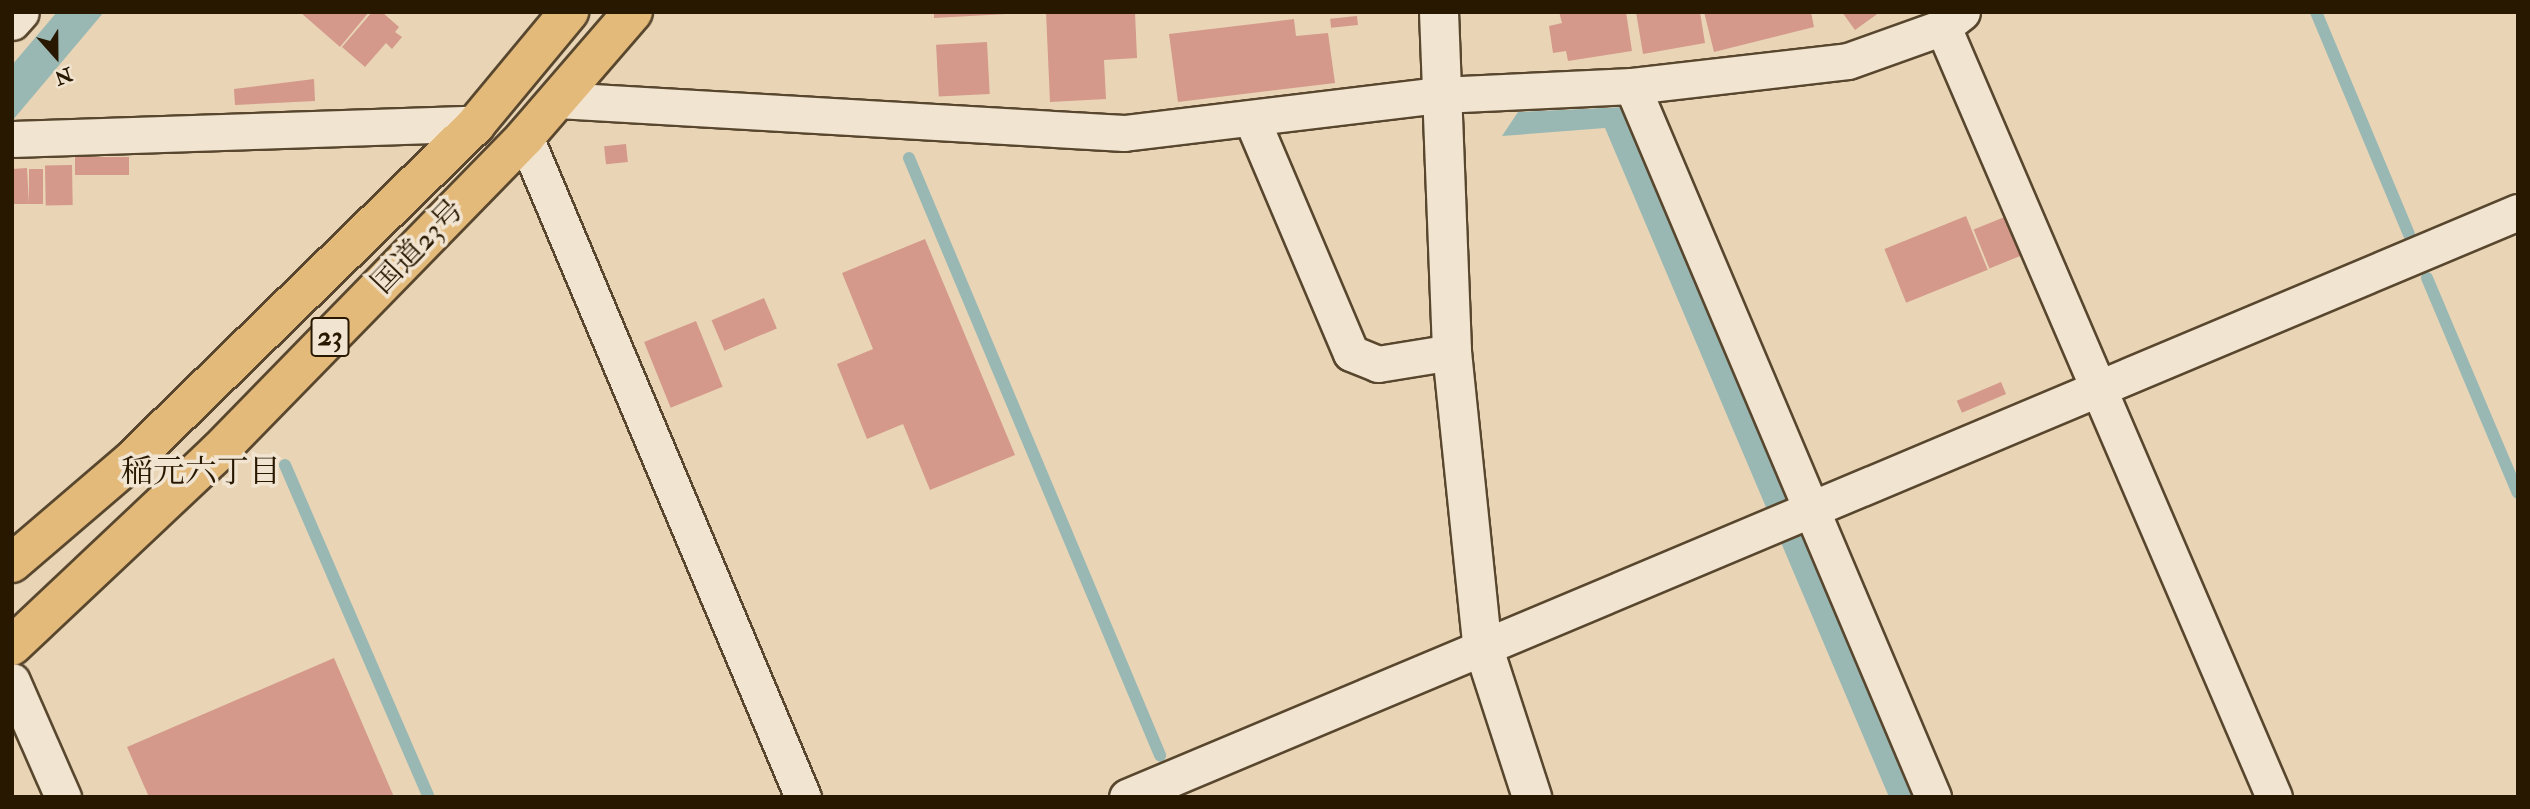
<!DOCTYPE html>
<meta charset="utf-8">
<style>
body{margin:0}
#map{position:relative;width:2530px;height:809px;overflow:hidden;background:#e9d5b6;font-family:"IM FELL Double Pica","Noto Serif JP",serif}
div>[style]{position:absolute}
.water>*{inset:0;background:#99b8b4}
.stream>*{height:12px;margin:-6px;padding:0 6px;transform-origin:6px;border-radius:6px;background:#99b8b4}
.building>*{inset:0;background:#d4998a;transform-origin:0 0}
.roads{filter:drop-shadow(2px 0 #58472e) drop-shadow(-2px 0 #58472e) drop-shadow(0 2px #58472e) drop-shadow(0 -2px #58472e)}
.street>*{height:35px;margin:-17.5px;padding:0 17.5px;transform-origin:17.5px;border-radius:17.5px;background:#f1e4d0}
.secondary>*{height:38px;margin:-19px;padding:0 19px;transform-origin:19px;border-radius:19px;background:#f1e4d0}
.highway>*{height:38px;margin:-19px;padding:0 19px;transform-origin:19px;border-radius:19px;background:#e4ba7b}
span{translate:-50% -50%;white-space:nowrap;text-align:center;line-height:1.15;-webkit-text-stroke:7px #f1e4d0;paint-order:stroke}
.shield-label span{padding:2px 5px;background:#f1e4d0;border:2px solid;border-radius:5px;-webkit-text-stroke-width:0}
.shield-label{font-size:28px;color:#281800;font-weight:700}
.street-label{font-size:30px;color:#281800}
.neighbourhood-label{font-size:32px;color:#281800}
.frame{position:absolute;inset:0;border:14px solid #281800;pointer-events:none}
.north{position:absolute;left:21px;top:21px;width:70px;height:70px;-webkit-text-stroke:5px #f1e4d0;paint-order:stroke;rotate:159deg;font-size:19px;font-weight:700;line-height:28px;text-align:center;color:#281800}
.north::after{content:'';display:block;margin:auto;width:24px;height:32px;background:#281800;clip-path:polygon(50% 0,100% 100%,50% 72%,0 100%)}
</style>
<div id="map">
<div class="water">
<div style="clip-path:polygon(57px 12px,104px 12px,12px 121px,12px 65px)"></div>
<div style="clip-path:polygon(1623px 107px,1804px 530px,1916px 797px,1889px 797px,1605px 128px,1502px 136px,1518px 112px)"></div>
</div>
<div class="stream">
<div style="left:2316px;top:12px;width:241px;rotate:67.3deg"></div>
<div style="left:909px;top:158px;width:648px;rotate:67.2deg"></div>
<div style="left:2427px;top:278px;width:233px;rotate:67.1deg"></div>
<div style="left:285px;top:465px;width:362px;rotate:66.6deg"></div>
</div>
<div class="building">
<div style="clip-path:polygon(300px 12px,369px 12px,340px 47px)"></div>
<div style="clip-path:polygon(372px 12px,382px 12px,399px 27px,395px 32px,402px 37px,392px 49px,386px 43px,365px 67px,342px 47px)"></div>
<div style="clip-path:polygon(934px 12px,1007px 12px,1007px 14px,934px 18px)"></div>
<div style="clip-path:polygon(1046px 12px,1135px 12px,1137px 58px,1104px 60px,1106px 99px,1050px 102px)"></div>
<div style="clip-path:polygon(1559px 12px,1626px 12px,1632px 51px,1568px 61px,1566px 51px,1553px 53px,1549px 26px,1562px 23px)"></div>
<div style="clip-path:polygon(1636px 12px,1700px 12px,1705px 43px,1643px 54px)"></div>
<div style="clip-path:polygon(1704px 12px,1811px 12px,1814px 27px,1714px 52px)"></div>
<div style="clip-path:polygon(1842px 12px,1880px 12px,1855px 30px)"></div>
<div style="left:1357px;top:16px;width:9px;height:27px;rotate:84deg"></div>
<div style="clip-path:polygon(1294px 19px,1296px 36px,1328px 33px,1335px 83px,1178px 102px,1169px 34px)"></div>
<div style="left:987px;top:42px;width:52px;height:51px;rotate:87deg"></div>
<div style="clip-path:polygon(314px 79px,315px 101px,235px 105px,234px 89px)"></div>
<div style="left:626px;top:144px;width:18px;height:22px;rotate:84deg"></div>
<div style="left:129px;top:157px;width:18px;height:54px;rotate:90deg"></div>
<div style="left:72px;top:165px;width:40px;height:27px;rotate:89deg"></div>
<div style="clip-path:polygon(27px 168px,29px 204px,12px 204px,12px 169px)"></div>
<div style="left:29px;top:169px;width:14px;height:35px"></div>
<div style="left:1966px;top:216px;width:58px;height:88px;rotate:68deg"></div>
<div style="left:2007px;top:216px;width:42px;height:36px;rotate:68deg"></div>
<div style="clip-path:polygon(925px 239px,1015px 455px,930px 490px,903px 424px,867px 439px,837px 364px,873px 349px,842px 273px)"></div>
<div style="left:764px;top:298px;width:33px;height:57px;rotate:67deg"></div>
<div style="left:696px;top:321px;width:71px;height:56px;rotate:68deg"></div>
<div style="left:2001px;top:382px;width:13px;height:48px;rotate:67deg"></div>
<div style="clip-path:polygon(334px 658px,394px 797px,149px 797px,127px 747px)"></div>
</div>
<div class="roads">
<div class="street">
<div style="left:12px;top:22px;width:13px;rotate:-48deg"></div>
<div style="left:1943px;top:27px;width:838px;rotate:66.74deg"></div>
<div style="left:1632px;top:86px;width:772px;rotate:67.05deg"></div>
<div style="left:558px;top:100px;width:567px;rotate:3.34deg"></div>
<div style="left:1124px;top:133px;width:318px;rotate:-6.9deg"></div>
<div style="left:1440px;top:95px;width:192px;rotate:-2.7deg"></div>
<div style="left:1632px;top:86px;width:217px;rotate:-6.6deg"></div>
<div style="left:1848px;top:61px;width:101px;rotate:-19.7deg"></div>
<div style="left:1943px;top:27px;width:24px;rotate:-38deg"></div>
<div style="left:1252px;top:120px;width:253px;rotate:67deg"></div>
<div style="left:1351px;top:353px;width:29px;rotate:22deg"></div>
<div style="left:1378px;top:364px;width:75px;rotate:-9.2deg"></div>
<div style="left:525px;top:137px;width:716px;rotate:67.16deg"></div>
<div style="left:12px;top:139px;width:464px;rotate:-1.9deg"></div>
<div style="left:12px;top:681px;width:127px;rotate:66.3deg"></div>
<div style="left:1127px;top:797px;width:1509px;rotate:-22.81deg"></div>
</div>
<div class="secondary">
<div style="left:1439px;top:12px;width:340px;rotate:87.8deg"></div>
<div style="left:1452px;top:352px;width:293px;rotate:84.1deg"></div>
<div style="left:1482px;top:643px;width:162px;rotate:72deg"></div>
</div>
<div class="highway">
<div style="left:12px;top:563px;width:158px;rotate:-40.6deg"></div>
<div style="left:132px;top:460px;width:481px;rotate:-44.3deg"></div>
<div style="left:476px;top:124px;width:146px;rotate:-50.3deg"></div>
<div style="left:12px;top:646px;width:283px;rotate:-43.3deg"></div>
<div style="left:218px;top:452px;width:440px;rotate:-45.7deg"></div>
<div style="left:525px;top:137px;width:165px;rotate:-49.2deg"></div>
</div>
</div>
<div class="shield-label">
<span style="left:330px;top:337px">23</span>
</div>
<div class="street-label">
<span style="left:418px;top:247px;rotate:-46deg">国道23号</span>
</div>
<div class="neighbourhood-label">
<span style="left:201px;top:472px">稲元六丁目</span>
</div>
<div class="frame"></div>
<div class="north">N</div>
</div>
